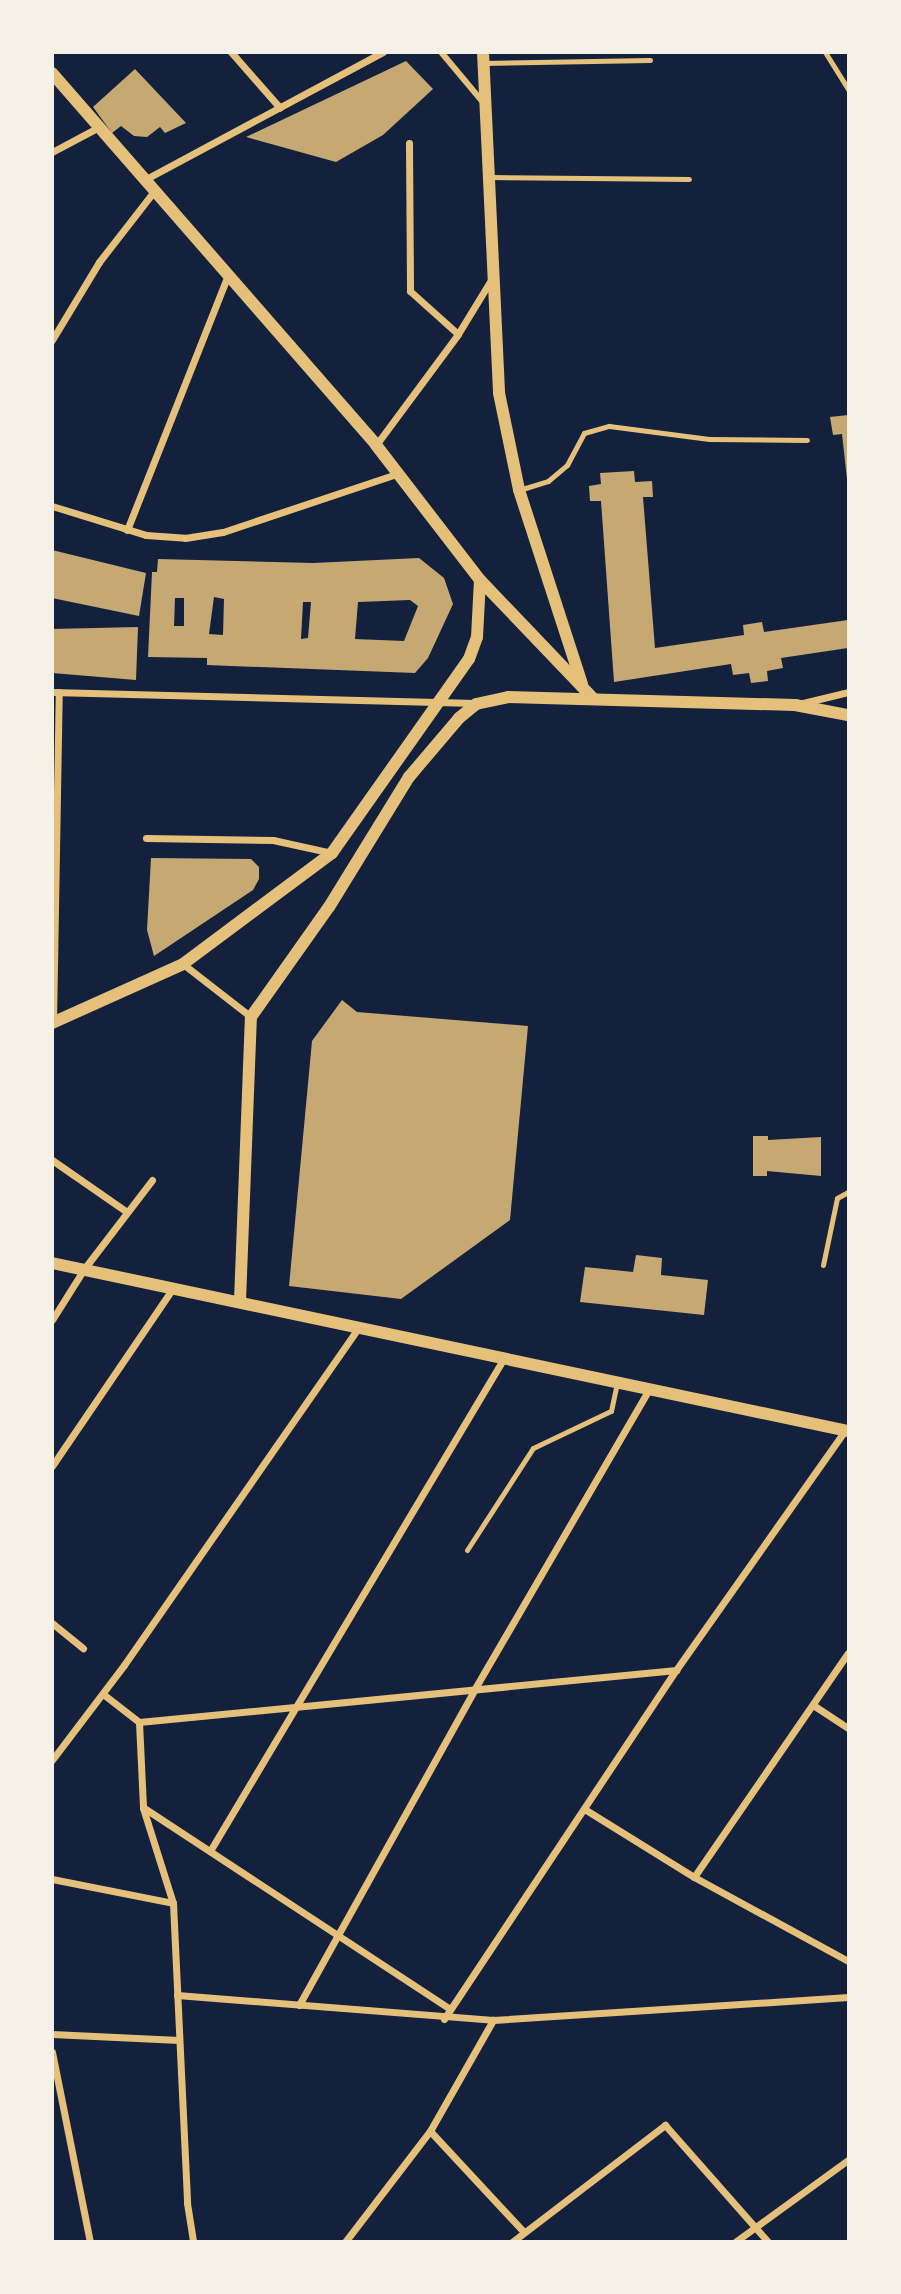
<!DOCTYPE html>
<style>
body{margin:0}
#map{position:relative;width:901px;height:2294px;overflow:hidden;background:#14213d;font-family:Jost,sans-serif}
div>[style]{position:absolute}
.building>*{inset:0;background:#c6a872}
.service>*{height:5px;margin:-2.5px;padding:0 2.5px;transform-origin:2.5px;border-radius:2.5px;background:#e5c07b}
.pedestrian>*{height:6px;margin:-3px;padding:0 3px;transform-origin:3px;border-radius:3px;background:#e5c07b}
.minor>*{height:7px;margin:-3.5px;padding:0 3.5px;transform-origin:3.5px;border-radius:3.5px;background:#e5c07b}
.tertiary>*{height:12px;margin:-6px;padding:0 6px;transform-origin:6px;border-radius:6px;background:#e5c07b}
span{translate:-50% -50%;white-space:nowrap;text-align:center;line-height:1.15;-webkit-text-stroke:5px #f6f1e7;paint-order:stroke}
.frame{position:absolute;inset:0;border:54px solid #f6f1e7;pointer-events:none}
</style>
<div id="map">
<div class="building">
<div style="clip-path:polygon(406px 61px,433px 89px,383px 135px,336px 162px,246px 137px)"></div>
<div style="clip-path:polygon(135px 69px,186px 123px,165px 133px,160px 127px,147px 137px,134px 136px,121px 126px,112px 133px,93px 107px)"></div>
<div style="clip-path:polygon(848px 415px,848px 479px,847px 479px,842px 434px,833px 435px,830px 417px)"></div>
<div style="clip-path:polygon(634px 471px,635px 482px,652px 481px,653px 497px,643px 497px,655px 648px,744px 635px,743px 625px,762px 622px,764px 632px,848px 620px,848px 648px,781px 658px,783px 668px,767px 671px,768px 681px,751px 683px,749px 673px,733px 675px,731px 664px,614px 682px,601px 501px,590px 501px,589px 486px,601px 484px,600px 473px)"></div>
<div style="clip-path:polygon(52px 550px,146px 573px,139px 616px,52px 598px)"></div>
<div style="clip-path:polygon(evenodd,158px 559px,313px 563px,419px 558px,444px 578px,453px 604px,428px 658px,415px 673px,207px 665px,207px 658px,148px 657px,152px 572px,157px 572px,158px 559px,214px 597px,224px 599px,223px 635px,209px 634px,214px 597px,158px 559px,175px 598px,184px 598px,184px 626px,174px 626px,175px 598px,158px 559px,410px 600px,418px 606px,404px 641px,355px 639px,358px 602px,410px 600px,158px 559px,303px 602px,311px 602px,308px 638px,301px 639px,303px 602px)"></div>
<div style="clip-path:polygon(138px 627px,136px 680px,52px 673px,52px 629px)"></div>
<div style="clip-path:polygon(151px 858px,251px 859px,259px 867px,259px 879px,253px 890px,154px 956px,147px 930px)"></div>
<div style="clip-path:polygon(342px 1000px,357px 1012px,528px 1026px,510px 1220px,401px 1299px,289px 1286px,312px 1041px)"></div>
<div style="clip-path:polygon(753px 1136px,768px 1136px,768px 1140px,821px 1137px,821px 1176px,767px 1171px,767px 1176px,753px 1176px)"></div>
<div style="clip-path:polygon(636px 1255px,662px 1258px,661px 1275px,708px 1280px,704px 1315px,580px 1302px,585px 1267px,633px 1272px)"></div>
</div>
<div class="service">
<div style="left:825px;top:52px;width:44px;rotate:58.1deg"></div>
<div style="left:484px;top:63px;width:166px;rotate:-1deg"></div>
<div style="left:489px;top:177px;width:200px;rotate:0.6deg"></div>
<div style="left:519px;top:490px;width:30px;rotate:-17deg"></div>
<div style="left:548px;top:481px;width:25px;rotate:-40deg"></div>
<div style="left:567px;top:465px;width:36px;rotate:-62deg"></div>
<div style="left:584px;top:433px;width:26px;rotate:-16deg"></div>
<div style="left:609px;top:426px;width:101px;rotate:7.4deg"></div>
<div style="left:709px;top:439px;width:98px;rotate:0.6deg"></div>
<div style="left:823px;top:1265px;width:68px;rotate:-78.2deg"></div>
<div style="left:837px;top:1198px;width:13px;rotate:-29deg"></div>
<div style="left:467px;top:1550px;width:121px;rotate:-57.1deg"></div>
<div style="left:533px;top:1448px;width:86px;rotate:-25.4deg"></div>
<div style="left:611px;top:1411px;width:29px;rotate:-78deg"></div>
</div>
<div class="pedestrian">
<div style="left:441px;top:52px;width:64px;rotate:50.1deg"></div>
</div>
<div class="minor">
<div style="left:231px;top:52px;width:74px;rotate:48.8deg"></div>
<div style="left:409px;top:143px;width:148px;rotate:89.6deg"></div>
<div style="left:410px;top:291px;width:64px;rotate:41.9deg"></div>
<div style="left:52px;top:152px;width:53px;rotate:-28deg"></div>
<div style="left:146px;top:179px;width:269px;rotate:-28.2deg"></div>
<div style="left:52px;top:340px;width:91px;rotate:-58.9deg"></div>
<div style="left:99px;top:262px;width:91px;rotate:-52.1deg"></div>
<div style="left:376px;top:445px;width:138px;rotate:-53.5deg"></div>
<div style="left:458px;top:334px;width:63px;rotate:-58.6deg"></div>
<div style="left:52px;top:506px;width:98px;rotate:17.1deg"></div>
<div style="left:146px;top:535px;width:39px;rotate:4deg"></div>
<div style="left:185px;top:538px;width:38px;rotate:-9deg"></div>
<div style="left:223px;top:532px;width:186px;rotate:-18.5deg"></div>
<div style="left:127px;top:530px;width:277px;rotate:-68.4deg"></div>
<div style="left:52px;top:692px;width:423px;rotate:1.5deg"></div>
<div style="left:803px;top:703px;width:46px;rotate:-13.7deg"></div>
<div style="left:146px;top:838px;width:127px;rotate:0.9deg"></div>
<div style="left:273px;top:840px;width:60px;rotate:12.4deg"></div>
<div style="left:183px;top:964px;width:86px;rotate:37.9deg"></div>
<div style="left:53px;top:1023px;width:331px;rotate:-89deg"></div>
<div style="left:52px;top:1160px;width:91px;rotate:34.7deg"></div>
<div style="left:52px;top:1320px;width:60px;rotate:-57.9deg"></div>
<div style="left:84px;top:1269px;width:112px;rotate:-52.6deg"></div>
<div style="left:52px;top:1466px;width:215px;rotate:-55.8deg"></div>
<div style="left:52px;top:1623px;width:40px;rotate:39deg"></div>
<div style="left:103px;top:1694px;width:46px;rotate:37.9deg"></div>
<div style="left:139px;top:1722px;width:86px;rotate:87.3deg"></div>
<div style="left:143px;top:1808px;width:100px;rotate:72.5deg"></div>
<div style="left:173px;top:1903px;width:300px;rotate:87.3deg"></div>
<div style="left:187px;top:2203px;width:39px;rotate:81deg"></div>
<div style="left:813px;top:1705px;width:42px;rotate:33.3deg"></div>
<div style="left:139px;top:1722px;width:540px;rotate:-5.53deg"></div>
<div style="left:52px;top:1760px;width:119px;rotate:-52.8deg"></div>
<div style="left:124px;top:1665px;width:408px;rotate:-55.2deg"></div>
<div style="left:144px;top:1808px;width:366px;rotate:33.3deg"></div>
<div style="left:586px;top:1810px;width:127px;rotate:31.8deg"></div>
<div style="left:694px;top:1877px;width:175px;rotate:28.6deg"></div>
<div style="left:210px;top:1851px;width:574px;rotate:-59.19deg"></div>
<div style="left:694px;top:1877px;width:272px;rotate:-55.5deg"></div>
<div style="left:52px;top:1879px;width:123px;rotate:11.2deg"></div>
<div style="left:177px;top:1995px;width:317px;rotate:4.5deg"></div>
<div style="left:493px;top:2020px;width:356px;rotate:-3.7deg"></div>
<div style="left:299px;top:2005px;width:360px;rotate:-60.9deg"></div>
<div style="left:474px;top:1690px;width:350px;rotate:-59.8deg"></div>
<div style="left:444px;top:2019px;width:419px;rotate:-56.4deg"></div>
<div style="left:676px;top:1670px;width:294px;rotate:-54.8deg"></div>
<div style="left:52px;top:2034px;width:127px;rotate:2.7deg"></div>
<div style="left:52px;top:2052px;width:194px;rotate:78.7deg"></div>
<div style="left:430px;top:2131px;width:137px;rotate:47.1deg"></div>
<div style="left:345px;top:2242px;width:140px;rotate:-52.6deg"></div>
<div style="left:430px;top:2131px;width:128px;rotate:-60.4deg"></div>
<div style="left:512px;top:2242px;width:193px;rotate:-37.4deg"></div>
<div style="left:665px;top:2125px;width:156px;rotate:48.6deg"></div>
<div style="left:735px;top:2242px;width:140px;rotate:-36deg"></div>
</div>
<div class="tertiary">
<div style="left:483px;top:52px;width:341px;rotate:87.3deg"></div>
<div style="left:499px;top:393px;width:99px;rotate:78.3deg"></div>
<div style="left:519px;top:490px;width:204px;rotate:72deg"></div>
<div style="left:52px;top:73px;width:493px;rotate:48.9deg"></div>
<div style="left:376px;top:445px;width:170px;rotate:52.4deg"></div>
<div style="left:480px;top:580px;width:162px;rotate:46.3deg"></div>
<div style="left:52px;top:1023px;width:144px;rotate:-24.2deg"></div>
<div style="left:183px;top:964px;width:186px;rotate:-36.7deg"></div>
<div style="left:332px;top:853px;width:237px;rotate:-54.8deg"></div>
<div style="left:469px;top:659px;width:23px;rotate:-70deg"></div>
<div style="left:477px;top:637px;width:57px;rotate:-87deg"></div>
<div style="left:52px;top:1263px;width:814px;rotate:11.92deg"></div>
<div style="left:240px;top:1301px;width:284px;rotate:-87.8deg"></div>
<div style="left:251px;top:1017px;width:135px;rotate:-54.7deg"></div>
<div style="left:329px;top:907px;width:153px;rotate:-58.4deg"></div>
<div style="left:409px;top:777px;width:77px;rotate:-49.7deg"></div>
<div style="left:459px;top:718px;width:22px;rotate:-39deg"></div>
<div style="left:476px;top:704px;width:33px;rotate:-12deg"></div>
<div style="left:508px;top:697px;width:287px;rotate:1.6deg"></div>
<div style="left:795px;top:705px;width:54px;rotate:10.7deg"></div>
</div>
<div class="frame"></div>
</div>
